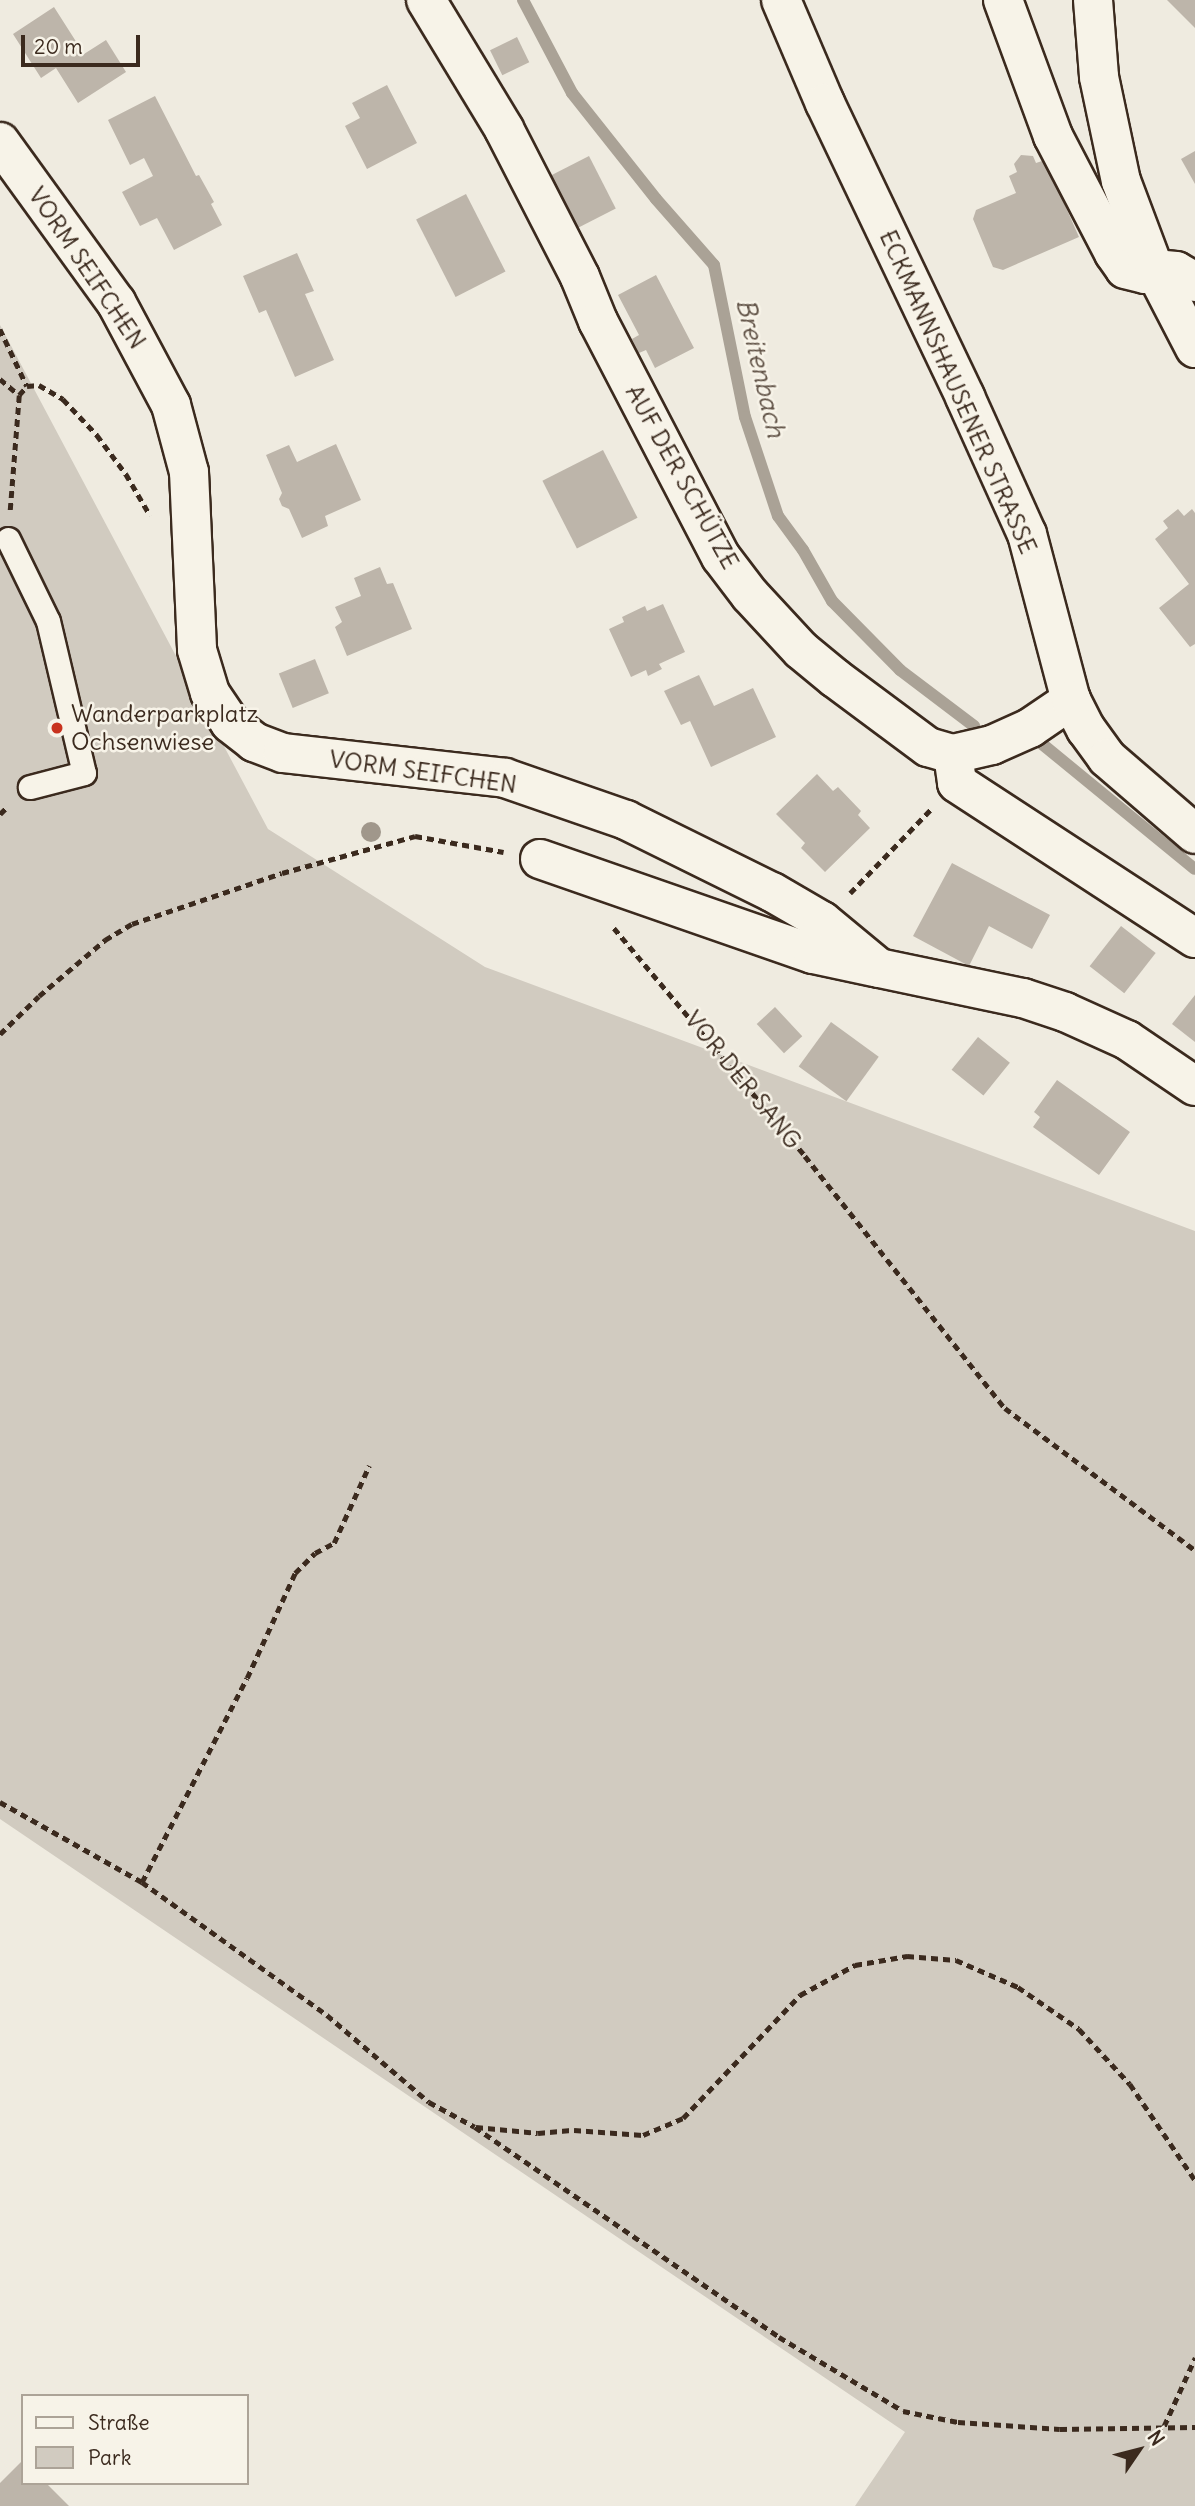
<!DOCTYPE html>
<meta charset="utf-8">
<style>
body{margin:0}
#map{position:relative;width:1195px;height:2506px;overflow:hidden;background:#efebe0;font-family:Delius,sans-serif}
div>[style]{position:absolute}
.green>*{inset:0;background:#d1cbc0}
.stream>*{height:12px;margin:-6px;padding:0 6px;transform-origin:6px;border-radius:6px;background:#aaa296}
.building>*{inset:0;background:#bdb5aa;transform-origin:0 0}
.path>*{height:4.5px;margin-top:-2.25px;transform-origin:0;background:repeating-linear-gradient(90deg,#3b2a1e 0 7px,transparent 0 12px)}
.roads{filter:drop-shadow(2px 0 #3b2a1e) drop-shadow(-2px 0 #3b2a1e) drop-shadow(0 2px #3b2a1e) drop-shadow(0 -2px #3b2a1e)}
.lane>*{height:23px;margin:-11.5px;padding:0 11.5px;transform-origin:11.5px;border-radius:11.5px;background:#f7f3e8}
.street>*{height:38px;margin:-19px;padding:0 19px;transform-origin:19px;border-radius:19px;background:#f7f3e8}
.secondary>*{height:38px;margin:-19px;padding:0 19px;transform-origin:19px;border-radius:19px;background:#f7f3e8}
.trees>*{width:20px;height:20px;margin:-10px;border-radius:50%;background:#a0978b}
.dots>*{width:19px;height:19px;translate:-50% -50%;box-sizing:border-box;border:4px solid #f7f3e8;border-radius:50%}
span{translate:-50% -50%;white-space:nowrap;text-align:center;line-height:1.15;-webkit-text-stroke:5px #f7f3e8;paint-order:stroke}
.street-label{font-size:24px;color:#3b2a1e}
.poi-label{font-size:24px;color:#3b2a1e}
.left{translate:0 -50%;text-align:left}
.water-label{font-size:26px;color:#625448;font-style:italic}
.legend{position:absolute;left:21px;top:2394px;width:228px;height:91px;box-sizing:border-box;background:#f7f3e8;border:2px solid #aca397;margin:0;padding:9px 12px;list-style:none;font-size:21px;color:#3b2a1e}
.legend li{display:flex;align-items:center;gap:14px;height:35px}
.legend b{width:35px;border:2px solid #aca397}
.north{position:absolute;left:1104px;top:2415px;width:70px;height:70px;-webkit-text-stroke:5px #f7f3e8;paint-order:stroke;rotate:55deg;font-size:19px;font-weight:700;line-height:28px;text-align:center;color:#3b2a1e}
.north::after{content:'';display:block;margin:auto;width:24px;height:32px;background:#3b2a1e;clip-path:polygon(50% 0,100% 100%,50% 72%,0 100%)}
.scale{position:absolute;left:21px;top:35px;width:119px;height:32px;box-sizing:border-box;border:4px solid #3b2a1e;border-top:0;padding-left:9px;font-size:21px;line-height:24px;white-space:nowrap;color:#3b2a1e;-webkit-text-stroke:5px #f7f3e8;paint-order:stroke}
</style>
<div id="map">
<div class="green">
<div style="clip-path:polygon(0 325px,268px 829px,485px 967px,1195px 1231px,1195px 2506px,855px 2506px,905px 2432px,0 1819px)"></div>
</div>
<div class="stream">
<div style="left:523px;top:0;width:105px;rotate:62.2deg"></div>
<div style="left:572px;top:93px;width:135px;rotate:51.6deg"></div>
<div style="left:656px;top:199px;width:88px;rotate:48.7deg"></div>
<div style="left:714px;top:265px;width:155px;rotate:78.5deg"></div>
<div style="left:745px;top:417px;width:104px;rotate:71.6deg"></div>
<div style="left:778px;top:516px;width:42px;rotate:53.7deg"></div>
<div style="left:803px;top:550px;width:59px;rotate:60.4deg"></div>
<div style="left:832px;top:601px;width:97px;rotate:45.4deg"></div>
<div style="left:900px;top:670px;width:93px;rotate:37.1deg"></div>
<div style="left:1036px;top:739px;width:205px;rotate:39.3deg"></div>
</div>
<div class="building">
<div style="clip-path:polygon(1167px 0,1195px 0,1195px 28px)"></div>
<div style="clip-path:polygon(54px 7px,84px 54px,106px 40px,126px 72px,78px 103px,56px 68px,41px 78px,13px 34px)"></div>
<div style="left:517px;top:37px;width:28px;height:30px;rotate:64deg"></div>
<div style="clip-path:polygon(387px 85px,417px 143px,367px 169px,345px 126px,360px 118px,352px 103px)"></div>
<div style="clip-path:polygon(155px 96px,196px 176px,199px 175px,214px 202px,211px 204px,222px 225px,174px 250px,157px 218px,140px 226px,122px 192px,153px 176px,144px 158px,130px 165px,108px 120px)"></div>
<div style="clip-path:polygon(1195px 151px,1195px 184px,1181px 159px)"></div>
<div style="clip-path:polygon(1021px 155px,1033px 156px,1036px 163px,1045px 160px,1079px 237px,1003px 270px,993px 267px,973px 219px,976px 210px,1016px 193px,1009px 176px,1017px 172px,1014px 164px)"></div>
<div style="left:589px;top:156px;width:59px;height:45px;rotate:63deg"></div>
<div style="left:466px;top:194px;width:87px;height:56px;rotate:63deg"></div>
<div style="clip-path:polygon(297px 253px,314px 291px,305px 294px,334px 360px,295px 377px,266px 310px,259px 313px,243px 276px)"></div>
<div style="clip-path:polygon(656px 275px,694px 348px,655px 368px,646px 350px,639px 353px,632px 339px,639px 335px,618px 295px)"></div>
<div style="clip-path:polygon(336px 444px,361px 500px,325px 516px,328px 526px,302px 538px,289px 509px,282px 506px,279px 499px,282px 493px,266px 455px,289px 445px,297px 462px)"></div>
<div style="left:603px;top:450px;width:76px;height:68px;rotate:63deg"></div>
<div style="clip-path:polygon(1178px 509px,1184px 516px,1192px 509px,1195px 513px,1195px 644px,1190px 647px,1159px 608px,1189px 584px,1155px 539px,1168px 528px,1163px 521px)"></div>
<div style="clip-path:polygon(380px 567px,387px 584px,393px 583px,412px 629px,347px 656px,335px 627px,342px 622px,335px 607px,361px 596px,354px 578px)"></div>
<div style="clip-path:polygon(663px 604px,685px 652px,659px 664px,662px 669px,648px 676px,646px 670px,631px 677px,609px 629px,624px 622px,622px 617px,645px 606px,647px 611px)"></div>
<div style="left:315px;top:659px;width:37px;height:39px;rotate:68deg"></div>
<div style="clip-path:polygon(699px 675px,714px 706px,753px 688px,776px 737px,711px 767px,690px 721px,681px 725px,664px 691px)"></div>
<div style="clip-path:polygon(817px 774px,833px 791px,838px 787px,861px 811px,858px 815px,870px 828px,825px 872px,801px 848px,805px 843px,776px 814px)"></div>
<div style="clip-path:polygon(952px 863px,1050px 915px,1032px 949px,989px 926px,969px 966px,913px 936px)"></div>
<div style="left:1121px;top:926px;width:44px;height:51px;rotate:38deg"></div>
<div style="clip-path:polygon(1195px 995px,1195px 1042px,1172px 1024px)"></div>
<div style="left:775px;top:1007px;width:40px;height:25px;rotate:47deg"></div>
<div style="left:831px;top:1022px;width:59px;height:55px;rotate:36deg"></div>
<div style="left:978px;top:1037px;width:41px;height:42px;rotate:39deg"></div>
<div style="clip-path:polygon(1057px 1080px,1130px 1132px,1099px 1175px,1033px 1127px,1040px 1117px,1034px 1112px)"></div>
<div style="clip-path:polygon(23px 2460px,23px 2483px,46px 2483px,69px 2506px,0 2506px,0 2483px)"></div>
</div>
<div class="path">
<div style="left:0;top:329px;width:63px;rotate:64.7deg"></div>
<div style="left:0;top:379px;width:25px;rotate:40deg"></div>
<div style="left:10px;top:510px;width:115px;rotate:-85.5deg"></div>
<div style="left:19px;top:395px;width:12px;rotate:-48deg"></div>
<div style="left:27px;top:386px;width:12px;rotate:-5deg"></div>
<div style="left:39px;top:385px;width:28px;rotate:30deg"></div>
<div style="left:63px;top:399px;width:50px;rotate:46.6deg"></div>
<div style="left:97px;top:435px;width:49px;rotate:53.4deg"></div>
<div style="left:126px;top:474px;width:48px;rotate:59.7deg"></div>
<div style="left:0;top:814px;width:11px;rotate:-45deg"></div>
<div style="left:850px;top:893px;width:117px;rotate:-46deg"></div>
<div style="left:614px;top:928px;width:297px;rotate:50deg"></div>
<div style="left:805px;top:1156px;width:322px;rotate:51.6deg"></div>
<div style="left:1005px;top:1408px;width:237px;rotate:36.8deg"></div>
<div style="left:0;top:1034px;width:54px;rotate:-44.3deg"></div>
<div style="left:39px;top:996px;width:87px;rotate:-40.3deg"></div>
<div style="left:105px;top:940px;width:31px;rotate:-31deg"></div>
<div style="left:132px;top:924px;width:158px;rotate:-18.8deg"></div>
<div style="left:282px;top:873px;width:138px;rotate:-15.5deg"></div>
<div style="left:415px;top:836px;width:90px;rotate:10.2deg"></div>
<div style="left:0;top:1802px;width:163px;rotate:29.4deg"></div>
<div style="left:142px;top:1882px;width:228px;rotate:35.7deg"></div>
<div style="left:327px;top:2015px;width:134px;rotate:40.5deg"></div>
<div style="left:429px;top:2102px;width:52px;rotate:28.5deg"></div>
<div style="left:475px;top:2127px;width:369px;rotate:34.6deg"></div>
<div style="left:779px;top:2337px;width:144px;rotate:30.8deg"></div>
<div style="left:903px;top:2411px;width:56px;rotate:11.3deg"></div>
<div style="left:958px;top:2422px;width:102px;rotate:3.9deg"></div>
<div style="left:1060px;top:2429px;width:135px;rotate:-0.8deg"></div>
<div style="left:142px;top:1882px;width:229px;rotate:-62.8deg"></div>
<div style="left:247px;top:1678px;width:115px;rotate:-65.4deg"></div>
<div style="left:295px;top:1573px;width:28px;rotate:-45deg"></div>
<div style="left:315px;top:1553px;width:21px;rotate:-28deg"></div>
<div style="left:334px;top:1543px;width:85px;rotate:-65.6deg"></div>
<div style="left:476px;top:2127px;width:62px;rotate:5.5deg"></div>
<div style="left:538px;top:2133px;width:36px;rotate:-5deg"></div>
<div style="left:574px;top:2130px;width:69px;rotate:4.1deg"></div>
<div style="left:643px;top:2135px;width:43px;rotate:-23deg"></div>
<div style="left:683px;top:2118px;width:170px;rotate:-46.4deg"></div>
<div style="left:800px;top:1995px;width:63px;rotate:-28.6deg"></div>
<div style="left:855px;top:1965px;width:53px;rotate:-9.8deg"></div>
<div style="left:907px;top:1956px;width:49px;rotate:4.7deg"></div>
<div style="left:956px;top:1960px;width:68px;rotate:23.5deg"></div>
<div style="left:1018px;top:1987px;width:74px;rotate:34.5deg"></div>
<div style="left:1079px;top:2029px;width:75px;rotate:47.2deg"></div>
<div style="left:1130px;top:2084px;width:116px;rotate:55.9deg"></div>
<div style="left:1164px;top:2426px;width:75px;rotate:-65.5deg"></div>
</div>
<div class="roads">
<div class="lane">
<div style="left:8px;top:539px;width:91px;rotate:64deg"></div>
<div style="left:48px;top:621px;width:156px;rotate:76.7deg"></div>
<div style="left:84px;top:773px;width:56px;rotate:165.5deg"></div>
</div>
<div class="street">
<div style="left:426px;top:0;width:151px;rotate:58.8deg"></div>
<div style="left:504px;top:129px;width:166px;rotate:62.8deg"></div>
<div style="left:580px;top:277px;width:48px;rotate:67.8deg"></div>
<div style="left:598px;top:321px;width:266px;rotate:62.5deg"></div>
<div style="left:721px;top:557px;width:48px;rotate:52.7deg"></div>
<div style="left:750px;top:595px;width:75px;rotate:47.2deg"></div>
<div style="left:801px;top:650px;width:44px;rotate:39.5deg"></div>
<div style="left:835px;top:678px;width:116px;rotate:36.6deg"></div>
<div style="left:928px;top:747px;width:26px;rotate:16deg"></div>
<div style="left:953px;top:754px;width:29px;rotate:82deg"></div>
<div style="left:957px;top:783px;width:284px;rotate:33.1deg"></div>
<div style="left:1003px;top:0;width:145px;rotate:69.8deg"></div>
<div style="left:1053px;top:136px;width:132px;rotate:62.5deg"></div>
<div style="left:1114px;top:253px;width:19px;rotate:55deg"></div>
<div style="left:1125px;top:269px;width:21px;rotate:14deg"></div>
<div style="left:1145px;top:274px;width:10px;rotate:-29deg"></div>
<div style="left:1154px;top:269px;width:22px;rotate:5deg"></div>
<div style="left:1176px;top:271px;width:22px;rotate:30deg"></div>
<div style="left:1093px;top:0;width:77px;rotate:85.5deg"></div>
<div style="left:1099px;top:77px;width:106px;rotate:78.1deg"></div>
<div style="left:1121px;top:181px;width:94px;rotate:69.4deg"></div>
<div style="left:1154px;top:269px;width:89px;rotate:62.6deg"></div>
<div style="left:0;top:142px;width:198px;rotate:54.1deg"></div>
<div style="left:116px;top:302px;width:117px;rotate:61.9deg"></div>
<div style="left:171px;top:405px;width:69px;rotate:75deg"></div>
<div style="left:189px;top:472px;width:178px;rotate:87.4deg"></div>
<div style="left:197px;top:650px;width:45px;rotate:73.2deg"></div>
<div style="left:210px;top:693px;width:36px;rotate:56deg"></div>
<div style="left:230px;top:723px;width:31px;rotate:38deg"></div>
<div style="left:254px;top:742px;width:31px;rotate:21deg"></div>
<div style="left:283px;top:753px;width:223px;rotate:6.4deg"></div>
<div style="left:505px;top:778px;width:128px;rotate:19.1deg"></div>
<div style="left:626px;top:820px;width:163px;rotate:26.3deg"></div>
<div style="left:772px;top:892px;width:58px;rotate:30.1deg"></div>
<div style="left:822px;top:921px;width:74px;rotate:39.5deg"></div>
<div style="left:879px;top:968px;width:147px;rotate:11.8deg"></div>
<div style="left:1023px;top:998px;width:44px;rotate:18.4deg"></div>
<div style="left:1065px;top:1012px;width:68px;rotate:24.3deg"></div>
<div style="left:1127px;top:1040px;width:82px;rotate:34.1deg"></div>
<div style="left:953px;top:754px;width:40px;rotate:-13deg"></div>
<div style="left:992px;top:745px;width:42px;rotate:-24.1deg"></div>
<div style="left:1030px;top:728px;width:50px;rotate:-34.3deg"></div>
<div style="left:540px;top:859px;width:289px;rotate:19.2deg"></div>
<div style="left:813px;top:954px;width:62px;rotate:12deg"></div>
</div>
<div class="secondary">
<div style="left:781px;top:0;width:112px;rotate:66.9deg"></div>
<div style="left:825px;top:103px;width:326px;rotate:64.5deg"></div>
<div style="left:965px;top:397px;width:150px;rotate:65.7deg"></div>
<div style="left:1027px;top:534px;width:172px;rotate:75.2deg"></div>
<div style="left:1071px;top:700px;width:33px;rotate:63deg"></div>
<div style="left:1086px;top:729px;width:36px;rotate:54deg"></div>
<div style="left:1107px;top:758px;width:116px;rotate:40.8deg"></div>
</div>
</div>
<div class="trees">
<div style="left:371px;top:832px"></div>
</div>
<div class="dots">
<div style="left:57px;top:728px;background:#c8321e"></div>
</div>
<div class="street-label">
<span style="left:87px;top:268px;rotate:56deg">VORM SEIFCHEN</span>
<span style="left:958px;top:392px;rotate:66deg">ECKMANNSHAUSENER STRASSE</span>
<span style="left:682px;top:477px;rotate:61deg">AUF DER SCHÜTZE</span>
<span style="left:423px;top:772px;rotate:8deg">VORM SEIFCHEN</span>
<span style="left:743px;top:1080px;rotate:51deg">VOR DER SANG</span>
</div>
<div class="poi-label">
<span class="left" style="left:71px;top:728px">Wanderparkplatz<br>Ochsenwiese</span>
</div>
<div class="water-label">
<span style="left:761px;top:368px;rotate:77deg">Breitenbach</span>
</div>
<ul class="legend">
<li><b style="height:9px;background:#f7f3e8"></b>Straße</li>
<li><b style="height:19px;background:#d1cbc0"></b>Park</li>
</ul>
<div class="north">N</div>
<div class="scale">20 m</div>
</div>
